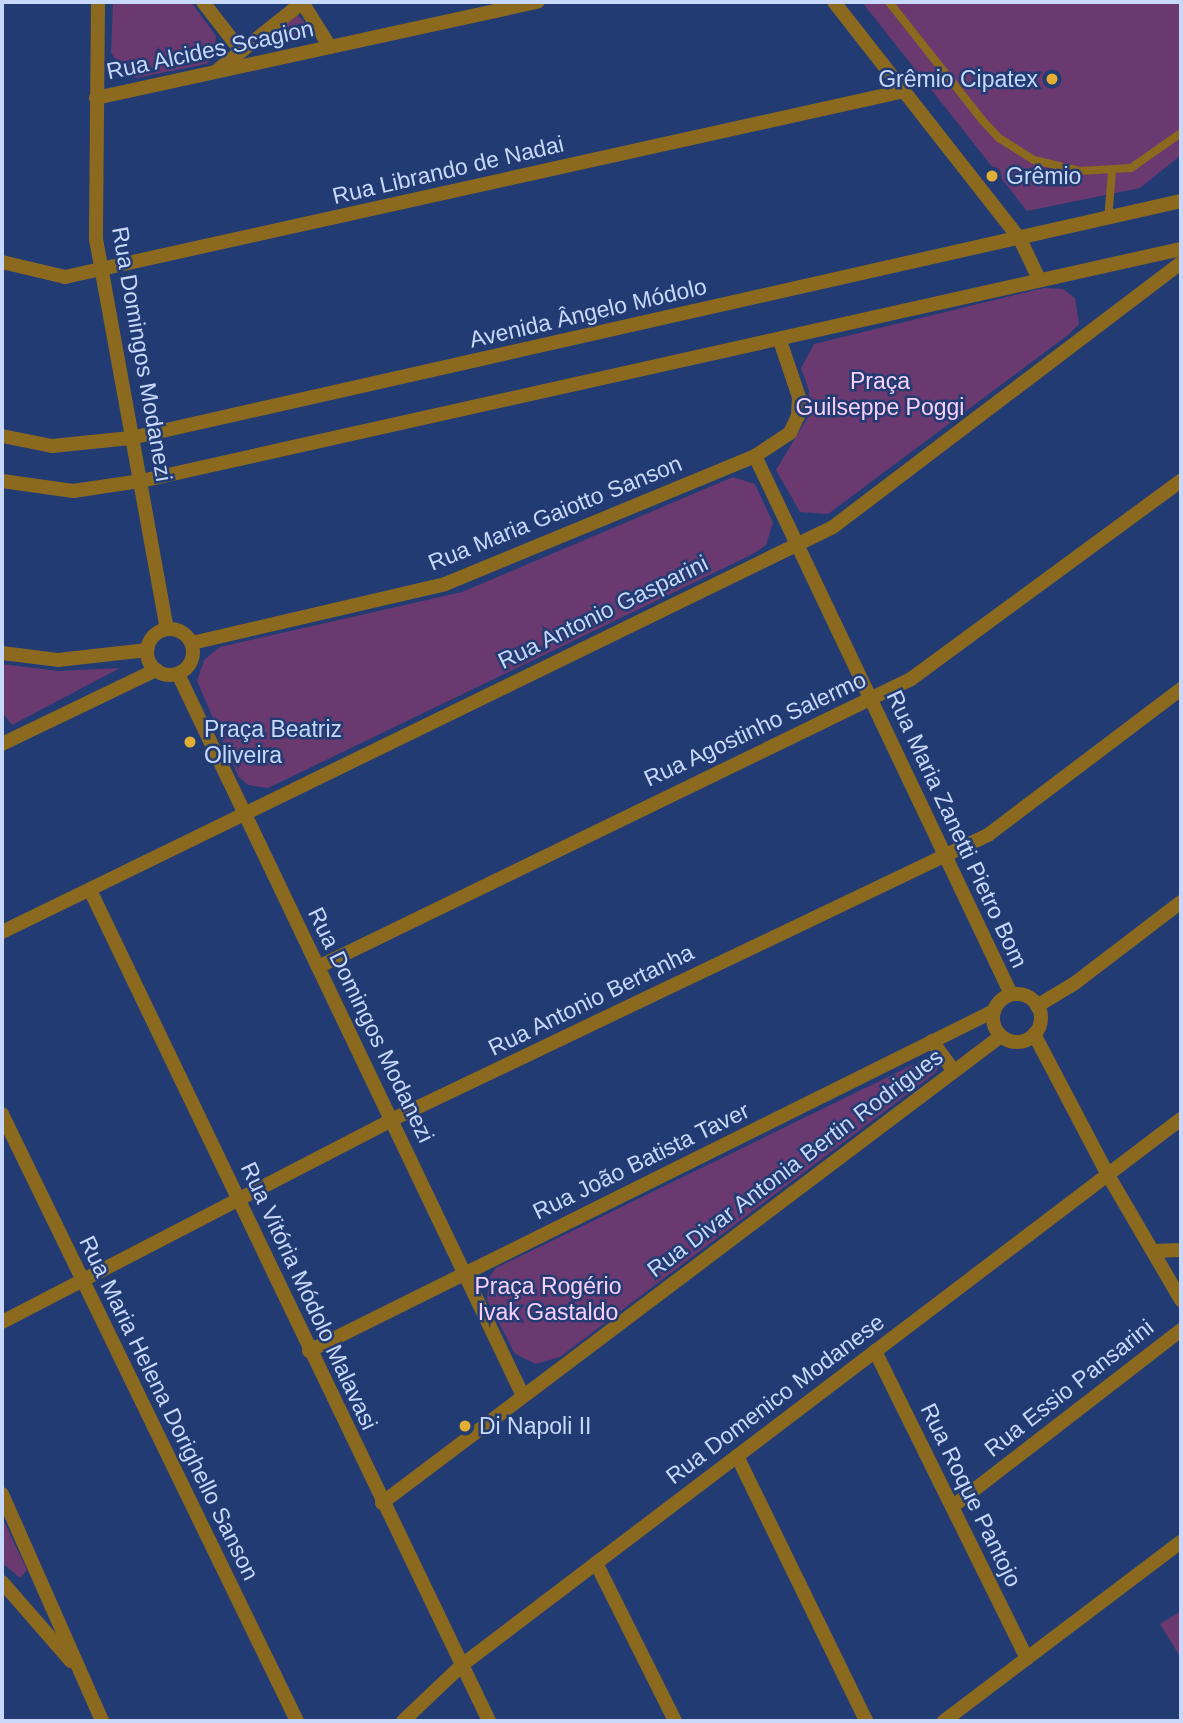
<!DOCTYPE html>
<meta charset="utf-8">
<style>
body{margin:0}
#map{position:relative;width:1183px;height:1723px;overflow:hidden;background:#223b73;font-family:Arial,sans-serif}
div>[style]{position:absolute}
.green>*{inset:0;background:#6a396f}
.service>*{height:8px;margin:-4px;padding:0 4px;transform-origin:4px;border-radius:4px;background:#8b6a20}
.minor>*{height:14px;margin:-7px;padding:0 7px;transform-origin:7px;border-radius:7px;background:#8b6a20}
.minor>.ring{margin:-7px;padding:0;box-sizing:content-box;background:none;border:14px solid #8b6a20;border-radius:50%}
.tertiary>*{height:14px;margin:-7px;padding:0 7px;transform-origin:7px;border-radius:7px;background:#8b6a20}
.dots>*{width:19px;height:19px;translate:-50% -50%;box-sizing:border-box;border:4px solid #223b73;border-radius:50%}
span{translate:-50% -50%;white-space:nowrap;text-align:center;line-height:1.15;-webkit-text-stroke:5px #223b73;paint-order:stroke}
.street-label{font-size:23px;color:#c7d8fb}
.poi-label{font-size:23px;color:#c7d8fb}
.right{translate:-100% -50%;text-align:right}
.left{translate:0 -50%;text-align:left}
.park-label{font-size:23px;color:#fad0fd}
.frame{position:absolute;inset:0;border:4px solid #c7d8fb;pointer-events:none}
</style>
<div id="map">
<div class="green">
<div style="clip-path:polygon(113px 2px,191px 2px,216px 36px,214px 56px,206px 64px,136px 78px,126px 73px,111px 53px)"></div>
<div style="clip-path:polygon(862px 2px,1181px 2px,1181px 155px,1140px 188px,1027px 211px)"></div>
<div style="clip-path:polygon(297px 14px,307px 25px,307px 38px,261px 47px)"></div>
<div style="clip-path:polygon(1044px 288px,1063px 289px,1075px 298px,1079px 324px,1068px 335px,828px 514px,800px 512px,776px 470px,808px 417px,809px 391px,801px 368px,814px 344px)"></div>
<div style="clip-path:polygon(733px 477px,755px 484px,773px 523px,766px 545px,753px 554px,268px 788px,248px 785px,238px 776px,197px 681px,204px 660px,220px 647px,462px 592px)"></div>
<div style="clip-path:polygon(2px 664px,58px 671px,120px 668px,12px 725px,2px 712px)"></div>
<div style="clip-path:polygon(931px 1056px,939px 1067px,935px 1073px,560px 1357px,536px 1364px,515px 1354px,487px 1300px,489px 1277px,496px 1268px)"></div>
<div style="clip-path:polygon(2px 1517px,27px 1570px,20px 1578px,2px 1563px)"></div>
<div style="clip-path:polygon(1181px 1611px,1181px 1658px,1160px 1624px)"></div>
</div>
<div class="service">
<div style="left:889px;top:2px;width:152px;rotate:51.7deg"></div>
<div style="left:983px;top:121px;width:23px;rotate:47deg"></div>
<div style="left:999px;top:138px;width:41px;rotate:32.2deg"></div>
<div style="left:1034px;top:160px;width:47px;rotate:13.4deg"></div>
<div style="left:1080px;top:171px;width:51px;rotate:-3.4deg"></div>
<div style="left:1131px;top:168px;width:61px;rotate:-35deg"></div>
<div style="left:1108px;top:220px;width:49px;rotate:-85.3deg"></div>
</div>
<div class="minor">
<div style="left:98px;top:2px;width:237px;rotate:90.5deg"></div>
<div style="left:96px;top:239px;width:396px;rotate:79.7deg"></div>
<div style="left:203px;top:2px;width:62px;rotate:52.2deg"></div>
<div style="left:302px;top:2px;width:53px;rotate:58.1deg"></div>
<div style="left:834px;top:2px;width:301px;rotate:51.9deg"></div>
<div style="left:1020px;top:239px;width:42px;rotate:64.7deg"></div>
<div style="left:219px;top:69px;width:107px;rotate:-38.6deg"></div>
<div style="left:96px;top:98px;width:452px;rotate:-12.3deg"></div>
<div style="left:2px;top:262px;width:65px;rotate:13.4deg"></div>
<div style="left:65px;top:277px;width:859px;rotate:-12.5deg"></div>
<div style="left:755px;top:456px;width:596px;rotate:64.55deg"></div>
<div class="ring" style="left:147px;top:629px;width:32px;height:32px"></div>
<div style="left:192px;top:643px;width:260px;rotate:-13.1deg"></div>
<div style="left:445px;top:584px;width:335px;rotate:-22.4deg"></div>
<div style="left:755px;top:456px;width:42px;rotate:-33.3deg"></div>
<div style="left:790px;top:433px;width:19px;rotate:-65deg"></div>
<div style="left:798px;top:416px;width:19px;rotate:-87deg"></div>
<div style="left:799px;top:397px;width:59px;rotate:-108.7deg"></div>
<div style="left:2px;top:653px;width:56px;rotate:7.1deg"></div>
<div style="left:58px;top:660px;width:90px;rotate:-6.4deg"></div>
<div style="left:178px;top:674px;width:800px;rotate:64.46deg"></div>
<div style="left:2px;top:744px;width:171px;rotate:-25.7deg"></div>
<div style="left:90px;top:890px;width:922px;rotate:64.35deg"></div>
<div style="left:2px;top:932px;width:924px;rotate:-25.98deg"></div>
<div style="left:833px;top:527px;width:437px;rotate:-37.2deg"></div>
<div style="left:318px;top:967px;width:659px;rotate:-25.9deg"></div>
<div style="left:911px;top:679px;width:335px;rotate:-36.3deg"></div>
<div class="ring" style="left:993px;top:994px;width:34px;height:34px"></div>
<div style="left:1037px;top:1006px;width:44px;rotate:-31.2deg"></div>
<div style="left:1075px;top:983px;width:133px;rotate:-37.4deg"></div>
<div style="left:1034px;top:1034px;width:159px;rotate:62.3deg"></div>
<div style="left:1108px;top:1175px;width:145px;rotate:59.7deg"></div>
<div style="left:932px;top:1041px;width:37px;rotate:54deg"></div>
<div style="left:2px;top:1114px;width:675px;rotate:64.08deg"></div>
<div style="left:1153px;top:1251px;width:28px;rotate:-2deg"></div>
<div style="left:2px;top:1322px;width:438px;rotate:-27.4deg"></div>
<div style="left:391px;top:1120px;width:662px;rotate:-25.52deg"></div>
<div style="left:988px;top:835px;width:242px;rotate:-37.1deg"></div>
<div style="left:309px;top:1351px;width:765px;rotate:-26.4deg"></div>
<div style="left:875px;top:1351px;width:343px;rotate:63.7deg"></div>
<div style="left:737px;top:1456px;width:295px;rotate:64deg"></div>
<div style="left:2px;top:1494px;width:248px;rotate:66.2deg"></div>
<div style="left:382px;top:1503px;width:775px;rotate:-37.03deg"></div>
<div style="left:952px;top:1507px;width:289px;rotate:-37.7deg"></div>
<div style="left:596px;top:1563px;width:177px;rotate:63.4deg"></div>
<div style="left:2px;top:1582px;width:105px;rotate:48.9deg"></div>
<div style="left:403px;top:1721px;width:81px;rotate:-43.5deg"></div>
<div style="left:462px;top:1665px;width:903px;rotate:-37.21deg"></div>
<div style="left:944px;top:1721px;width:297px;rotate:-37.1deg"></div>
</div>
<div class="tertiary">
<div style="left:2px;top:436px;width:51px;rotate:11.3deg"></div>
<div style="left:52px;top:446px;width:79px;rotate:-5.8deg"></div>
<div style="left:131px;top:438px;width:1076px;rotate:-12.72deg"></div>
<div style="left:2px;top:481px;width:72px;rotate:8deg"></div>
<div style="left:73px;top:491px;width:69px;rotate:-8.4deg"></div>
<div style="left:141px;top:481px;width:1066px;rotate:-12.58deg"></div>
</div>
<div class="dots">
<div style="left:1052px;top:79px;background:#e2ae34"></div>
<div style="left:992px;top:176px;background:#e2ae34"></div>
<div style="left:190px;top:742px;background:#e2ae34"></div>
<div style="left:465px;top:1426px;background:#e2ae34"></div>
</div>
<div class="street-label">
<span style="left:210px;top:50px;rotate:-12deg">Rua Alcides Scagion</span>
<span style="left:448px;top:170px;rotate:-13deg">Rua Librando de Nadai</span>
<span style="left:588px;top:313px;rotate:-13deg">Avenida Ângelo Módolo</span>
<span style="left:142px;top:354px;rotate:80deg">Rua Domingos Modanezi</span>
<span style="left:555px;top:513px;rotate:-22deg">Rua Maria Gaiotto Sanson</span>
<span style="left:603px;top:612px;rotate:-26deg">Rua Antonio Gasparini</span>
<span style="left:755px;top:729px;rotate:-25deg">Rua Agostinho Salermo</span>
<span style="left:957px;top:829px;rotate:65deg">Rua Maria Zanetti Pietro Bom</span>
<span style="left:591px;top:1000px;rotate:-26deg">Rua Antonio Bertanha</span>
<span style="left:371px;top:1025px;rotate:64deg">Rua Domingos Modanezi</span>
<span style="left:641px;top:1161px;rotate:-26deg">Rua João Batista Taver</span>
<span style="left:795px;top:1163px;rotate:-37deg">Rua Divar Antonia Bertin Rodrigues</span>
<span style="left:309px;top:1296px;rotate:65deg">Rua Vitória Módolo Malavasi</span>
<span style="left:1069px;top:1388px;rotate:-38deg">Rua Essio Pansarini</span>
<span style="left:775px;top:1399px;rotate:-37deg">Rua Domenico Modanese</span>
<span style="left:169px;top:1408px;rotate:64deg">Rua Maria Helena Dorighello Sanson</span>
<span style="left:971px;top:1495px;rotate:64deg">Rua Roque Pantojo</span>
</div>
<div class="poi-label">
<span class="right" style="left:1038px;top:79px">Grêmio Cipatex</span>
<span class="left" style="left:1006px;top:176px">Grêmio</span>
<span class="left" style="left:204px;top:742px">Praça Beatriz<br>Oliveira</span>
<span class="left" style="left:479px;top:1426px">Di Napoli II</span>
</div>
<div class="park-label">
<span style="left:880px;top:394px">Praça<br>Guilseppe Poggi</span>
<span style="left:548px;top:1299px">Praça Rogério<br>Ivak Gastaldo</span>
</div>
<div class="frame"></div>
</div>
